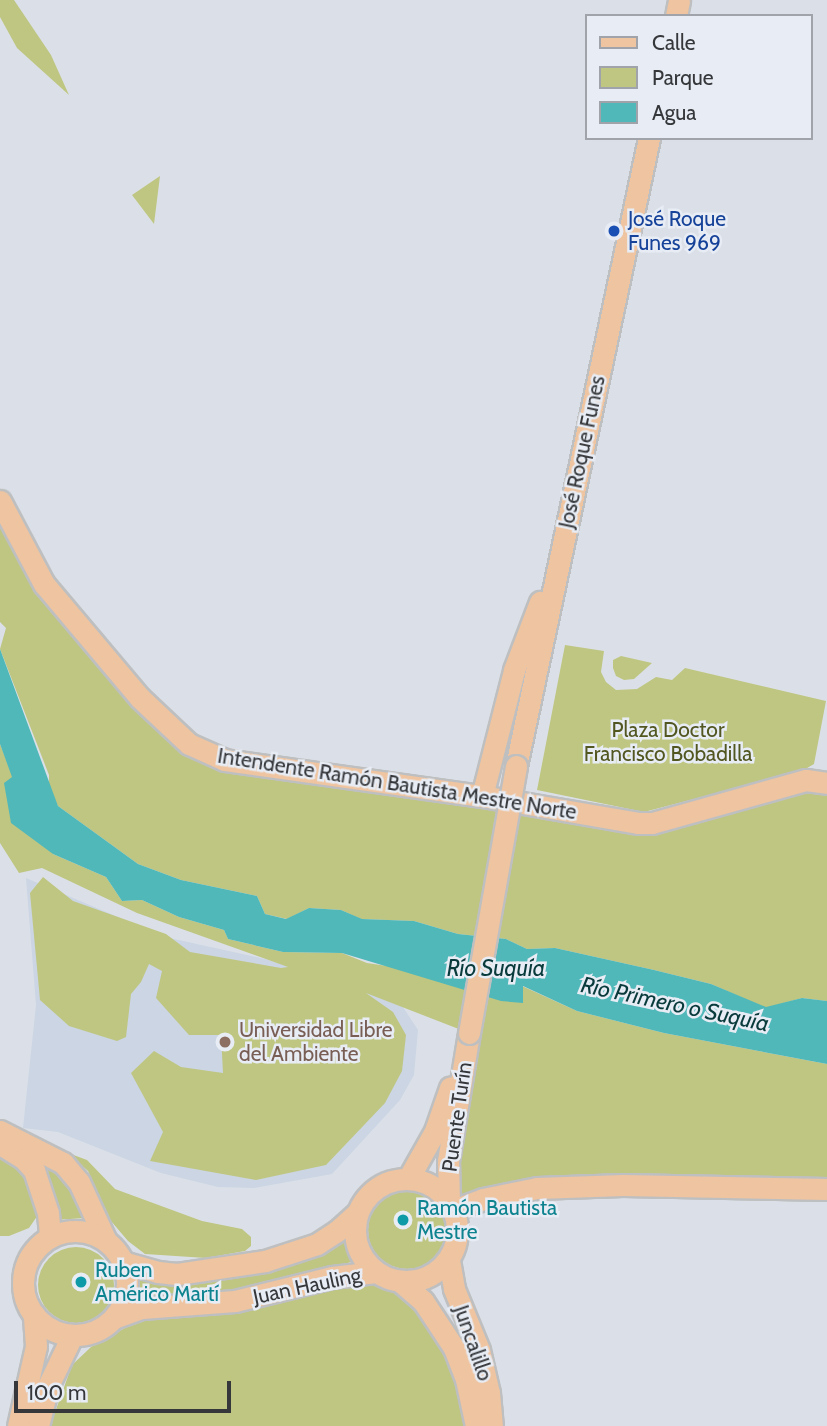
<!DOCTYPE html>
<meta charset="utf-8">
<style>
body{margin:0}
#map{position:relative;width:827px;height:1426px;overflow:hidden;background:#dbe0e8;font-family:Cabin,sans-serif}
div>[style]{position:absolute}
.built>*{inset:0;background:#cbd5e3}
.green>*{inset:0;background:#bfc682}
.round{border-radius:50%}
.water>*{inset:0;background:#50b8b9}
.roads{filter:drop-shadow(2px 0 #bebfc0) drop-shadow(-2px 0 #bebfc0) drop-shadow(0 2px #bebfc0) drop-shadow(0 -2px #bebfc0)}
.major>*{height:21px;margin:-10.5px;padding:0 10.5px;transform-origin:10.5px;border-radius:10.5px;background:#efc4a0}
.major>.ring{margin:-10.5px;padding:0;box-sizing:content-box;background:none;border:21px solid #efc4a0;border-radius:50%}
.bridges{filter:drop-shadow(2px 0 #bebfc0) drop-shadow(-2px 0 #bebfc0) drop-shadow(0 2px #bebfc0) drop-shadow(0 -2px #bebfc0)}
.major-bridge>*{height:21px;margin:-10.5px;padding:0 10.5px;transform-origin:10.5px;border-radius:10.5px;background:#efc4a0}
.dots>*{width:19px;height:19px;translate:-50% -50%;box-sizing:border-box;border:4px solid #e8edf5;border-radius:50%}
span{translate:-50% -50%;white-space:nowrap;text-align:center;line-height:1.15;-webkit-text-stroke:5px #e8edf5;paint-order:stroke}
.transit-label{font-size:21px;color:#164399}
.left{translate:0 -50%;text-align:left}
.street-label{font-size:21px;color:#35373a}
.park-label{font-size:21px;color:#525620}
.education-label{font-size:21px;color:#785e54}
.culture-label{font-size:21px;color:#0d838f}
.water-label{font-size:23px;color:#093b3c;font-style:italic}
.legend{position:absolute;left:585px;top:14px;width:228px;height:126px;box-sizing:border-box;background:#e8edf5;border:2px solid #a0a4aa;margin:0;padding:9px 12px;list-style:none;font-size:21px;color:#35373a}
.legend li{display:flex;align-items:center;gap:14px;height:35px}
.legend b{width:35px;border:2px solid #a0a4aa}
.scale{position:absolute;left:14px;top:1381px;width:217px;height:32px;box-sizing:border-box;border:4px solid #35373a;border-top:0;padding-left:9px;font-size:21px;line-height:24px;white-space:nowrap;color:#35373a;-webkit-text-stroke:5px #e8edf5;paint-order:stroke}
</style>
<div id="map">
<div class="built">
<div style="clip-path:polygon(26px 878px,165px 937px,265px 959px,401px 1004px,418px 1030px,414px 1075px,400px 1100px,332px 1174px,254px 1188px,218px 1187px,161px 1173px,58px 1132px,23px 1128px,36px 1005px)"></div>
</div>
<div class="green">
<div style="clip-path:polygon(0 0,14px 0,51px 55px,69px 95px,17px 48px,0 17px)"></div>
<div style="clip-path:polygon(160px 176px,154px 224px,132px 195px)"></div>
<div style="clip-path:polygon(0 500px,33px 567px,189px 744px,638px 823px,827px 783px,827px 1001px,802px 998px,766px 1008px,711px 984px,654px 970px,555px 948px,527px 949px,506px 939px,458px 934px,414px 921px,361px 919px,341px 910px,309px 908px,287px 919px,265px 914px,257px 896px,181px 880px,138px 864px,58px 806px,49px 788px,49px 775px,0 649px,6px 628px,0 622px)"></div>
<div style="clip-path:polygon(565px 645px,604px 651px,601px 672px,606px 682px,616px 690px,637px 689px,656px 677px,672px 680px,685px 668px,826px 701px,814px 764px,802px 771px,644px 812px,537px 790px)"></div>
<div style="clip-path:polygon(621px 656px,652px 663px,634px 679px,624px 680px,616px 676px,613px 668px,613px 660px)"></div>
<div style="clip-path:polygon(0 744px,13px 777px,53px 854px,106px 877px,122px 901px,142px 900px,179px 917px,224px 930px,228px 939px,283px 952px,342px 953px,367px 963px,522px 986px,577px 1011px,664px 1033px,827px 1064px,827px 1189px,623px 1185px,453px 1210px,469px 1033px,366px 993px,393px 1012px,406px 1035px,402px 1071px,385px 1103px,326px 1165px,256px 1180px,150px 1161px,163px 1132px,131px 1073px,154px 1051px,181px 1067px,223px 1073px,221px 1035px,189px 1035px,156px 998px,162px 971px,149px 964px,141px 982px,131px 994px,126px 1037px,117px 1041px,69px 1026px,40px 1000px,30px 893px,43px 877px,73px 901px,166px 934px,190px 952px,281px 968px,288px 967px,137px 913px,42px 868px,19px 873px,0 843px)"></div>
<div style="clip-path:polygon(0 1153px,24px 1170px,40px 1212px,29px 1228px,9px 1236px,0 1236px)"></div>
<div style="clip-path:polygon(68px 1153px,87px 1160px,115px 1189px,202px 1221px,242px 1229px,251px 1237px,251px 1246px,245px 1251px,206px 1258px,145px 1254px,128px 1241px,111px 1221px,88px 1171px)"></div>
<div style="clip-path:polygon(39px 1163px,56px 1163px,65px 1171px,85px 1218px,55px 1220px,54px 1195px)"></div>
<div class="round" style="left:368px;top:1191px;width:78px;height:78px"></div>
<div style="clip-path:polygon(345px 1240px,353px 1261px,310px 1278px,201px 1298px,132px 1303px,139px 1281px,196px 1280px,302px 1259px)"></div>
<div class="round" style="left:38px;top:1247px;width:76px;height:76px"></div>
<div style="clip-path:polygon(372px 1282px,396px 1291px,426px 1319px,442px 1345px,454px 1377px,464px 1426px,50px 1426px,72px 1365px,91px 1347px,125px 1328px,161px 1315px,333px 1284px)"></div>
</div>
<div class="water">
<div style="clip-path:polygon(0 649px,58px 806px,138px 864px,181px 880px,257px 896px,265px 914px,286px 919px,309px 908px,341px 910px,362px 919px,414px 921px,458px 934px,506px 939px,527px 949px,555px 948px,654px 970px,711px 984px,766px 1007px,802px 998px,827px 1001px,827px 1064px,664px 1033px,577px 1011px,523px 986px,523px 1003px,501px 1001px,342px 953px,283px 952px,228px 939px,224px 930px,179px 917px,142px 900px,122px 901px,106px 877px,53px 854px,11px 823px,4px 783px,12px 777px,0 744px)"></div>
</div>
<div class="roads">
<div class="major">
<div style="left:676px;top:16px;width:16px;rotate:-79deg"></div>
<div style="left:0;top:501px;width:94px;rotate:62.1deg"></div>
<div style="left:44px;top:584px;width:149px;rotate:49.9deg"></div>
<div style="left:140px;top:698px;width:67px;rotate:43.2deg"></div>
<div style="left:189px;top:744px;width:39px;rotate:24deg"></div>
<div style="left:225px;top:760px;width:260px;rotate:8deg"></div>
<div style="left:482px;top:796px;width:158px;rotate:9.8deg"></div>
<div style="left:638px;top:823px;width:14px"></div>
<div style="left:652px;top:823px;width:160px;rotate:-15.6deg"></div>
<div style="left:806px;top:780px;width:21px;rotate:8deg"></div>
<div style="left:516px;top:766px;width:642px;rotate:-78.04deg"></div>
<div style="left:482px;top:796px;width:130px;rotate:-75.7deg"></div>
<div style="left:514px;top:670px;width:73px;rotate:-69.1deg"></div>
<div style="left:0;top:1131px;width:71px;rotate:26.9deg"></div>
<div style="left:63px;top:1163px;width:25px;rotate:50deg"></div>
<div style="left:79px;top:1182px;width:65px;rotate:65.4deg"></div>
<div style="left:2px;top:1145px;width:26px;rotate:32deg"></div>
<div style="left:24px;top:1159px;width:15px;rotate:48deg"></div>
<div style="left:34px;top:1170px;width:45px;rotate:72deg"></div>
<div style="left:48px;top:1213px;width:24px;rotate:85deg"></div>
<div class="ring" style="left:355px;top:1179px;width:81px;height:81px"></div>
<div style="left:408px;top:1179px;width:55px;rotate:-60.6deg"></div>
<div style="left:435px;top:1131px;width:46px;rotate:-70.8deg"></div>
<div style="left:449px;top:1201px;width:40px;rotate:-91.4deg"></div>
<div style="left:448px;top:1161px;width:130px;rotate:-80.7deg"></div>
<div style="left:453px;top:1210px;width:32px;rotate:-20deg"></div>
<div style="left:483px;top:1199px;width:55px;rotate:-11.5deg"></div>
<div style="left:537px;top:1188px;width:86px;rotate:-2deg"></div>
<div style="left:623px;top:1185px;width:204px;rotate:1.1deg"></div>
<div class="ring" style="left:23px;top:1231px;width:83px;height:83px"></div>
<div style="left:449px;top:1260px;width:29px;rotate:80deg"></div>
<div style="left:454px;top:1289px;width:66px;rotate:67.7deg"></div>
<div style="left:479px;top:1350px;width:44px;rotate:76.9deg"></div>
<div style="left:489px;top:1393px;width:33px;rotate:85deg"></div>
<div style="left:123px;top:1262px;width:36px;rotate:16deg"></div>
<div style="left:158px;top:1272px;width:19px;rotate:6deg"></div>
<div style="left:177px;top:1274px;width:89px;rotate:-8.4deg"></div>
<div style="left:265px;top:1261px;width:55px;rotate:-18.1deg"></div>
<div style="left:317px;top:1244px;width:24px;rotate:-33deg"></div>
<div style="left:337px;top:1231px;width:28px;rotate:-42deg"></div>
<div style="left:401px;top:1282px;width:29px;rotate:41deg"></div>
<div style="left:423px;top:1301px;width:56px;rotate:56.6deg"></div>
<div style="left:454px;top:1348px;width:33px;rotate:69deg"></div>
<div style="left:466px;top:1379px;width:48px;rotate:78deg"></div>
<div style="left:114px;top:1318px;width:30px;rotate:-20deg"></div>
<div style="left:142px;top:1308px;width:93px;rotate:-4.3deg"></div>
<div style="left:235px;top:1301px;width:100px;rotate:-13.9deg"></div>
<div style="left:332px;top:1277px;width:44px;rotate:-6.5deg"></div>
<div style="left:18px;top:1426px;width:82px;rotate:-77.3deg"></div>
<div style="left:36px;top:1346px;width:32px;rotate:-94deg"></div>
<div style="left:38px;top:1426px;width:41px;rotate:-76deg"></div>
<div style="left:48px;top:1386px;width:55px;rotate:-64.4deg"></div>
</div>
</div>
<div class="bridges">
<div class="major-bridge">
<div style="left:469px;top:1033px;width:271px;rotate:-80deg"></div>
</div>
</div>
<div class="dots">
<div style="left:614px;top:231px;background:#1a4fb4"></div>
<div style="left:225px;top:1042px;background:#8d6e63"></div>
<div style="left:403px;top:1220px;background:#0f9aa8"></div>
<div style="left:81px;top:1282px;background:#0f9aa8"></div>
</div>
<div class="transit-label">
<span class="left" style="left:628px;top:231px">José Roque<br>Funes 969</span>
</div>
<div class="street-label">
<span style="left:582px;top:452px;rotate:-78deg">José Roque Funes</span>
<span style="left:397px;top:784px;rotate:9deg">Intendente Ramón Bautista Mestre Norte</span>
<span style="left:457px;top:1117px;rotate:-82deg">Puente Turín</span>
<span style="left:307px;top:1286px;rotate:-12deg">Juan Hauling</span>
<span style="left:473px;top:1343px;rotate:71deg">Juncalillo</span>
</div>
<div class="park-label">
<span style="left:668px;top:742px">Plaza Doctor<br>Francisco Bobadilla</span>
</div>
<div class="education-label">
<span class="left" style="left:239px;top:1042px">Universidad Libre<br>del Ambiente</span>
</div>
<div class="culture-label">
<span class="left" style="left:417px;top:1220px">Ramón Bautista<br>Mestre</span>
<span class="left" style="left:95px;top:1282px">Ruben<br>Américo Martí</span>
</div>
<div class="water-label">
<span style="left:496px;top:968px">Río Suquía</span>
<span style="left:675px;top:1004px;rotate:12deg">Río Primero o Suquía</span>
</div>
<ul class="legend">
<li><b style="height:9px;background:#efc4a0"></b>Calle</li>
<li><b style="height:19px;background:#bfc682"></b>Parque</li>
<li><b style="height:19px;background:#50b8b9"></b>Agua</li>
</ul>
<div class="scale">100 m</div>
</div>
